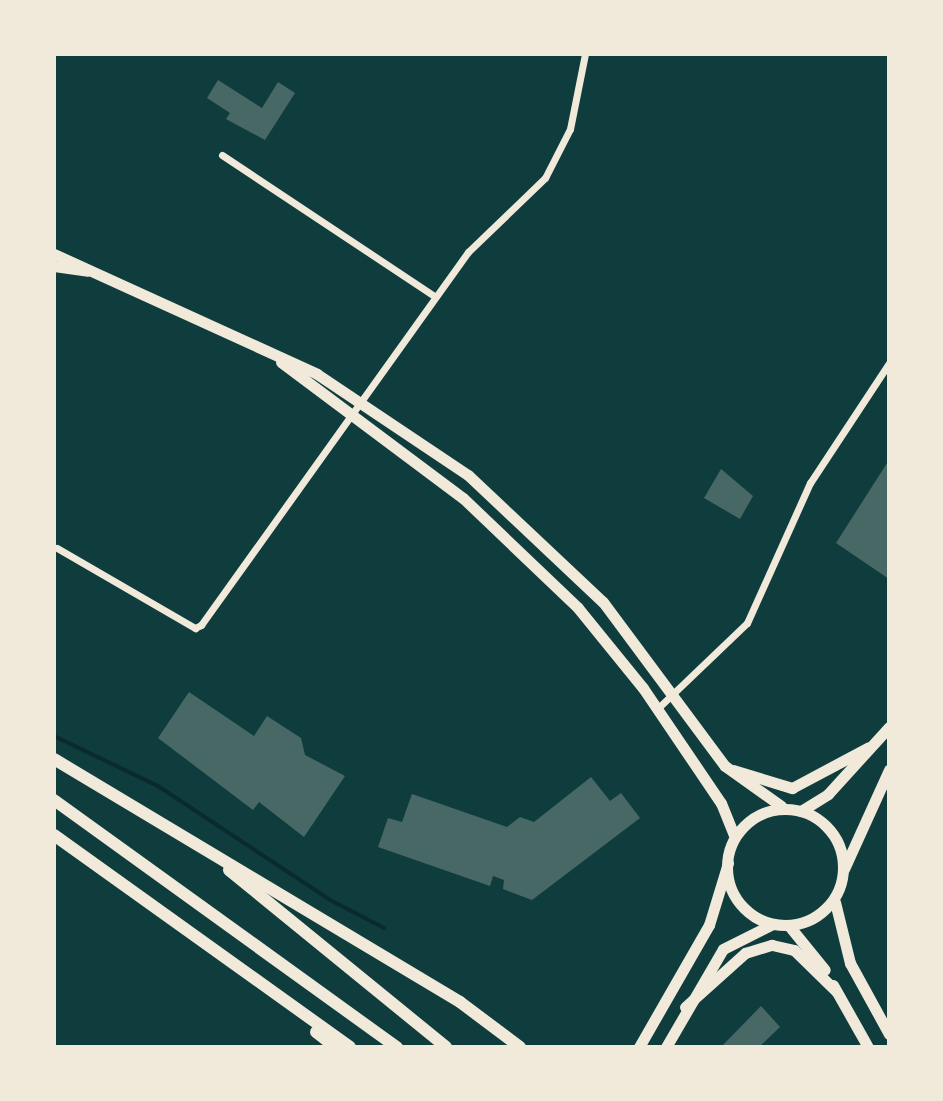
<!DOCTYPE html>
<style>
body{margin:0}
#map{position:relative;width:943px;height:1101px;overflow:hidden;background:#0f3d3e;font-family:Poppins,sans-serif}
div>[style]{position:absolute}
.stream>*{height:4px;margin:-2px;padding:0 2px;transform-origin:2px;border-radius:2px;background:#0a2a2b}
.building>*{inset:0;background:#486865}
.minor>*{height:7px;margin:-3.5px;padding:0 3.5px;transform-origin:3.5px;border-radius:3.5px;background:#f1e9da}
.primary>*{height:11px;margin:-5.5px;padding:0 5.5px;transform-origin:5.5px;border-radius:5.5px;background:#f1e9da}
.primary>.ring{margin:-5.5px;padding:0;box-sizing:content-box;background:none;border:11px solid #f1e9da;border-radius:50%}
.motorway>*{height:12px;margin:-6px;padding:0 6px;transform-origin:6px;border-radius:6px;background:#f1e9da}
span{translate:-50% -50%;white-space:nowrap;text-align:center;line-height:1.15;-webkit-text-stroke:8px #f1e9da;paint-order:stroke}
.frame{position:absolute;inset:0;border:56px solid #f1e9da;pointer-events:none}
</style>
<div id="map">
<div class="stream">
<div style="left:54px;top:736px;width:115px;rotate:25.7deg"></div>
<div style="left:158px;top:786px;width:206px;rotate:33.5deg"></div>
<div style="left:330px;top:900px;width:61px;rotate:27.4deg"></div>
</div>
<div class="building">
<div style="clip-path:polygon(218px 80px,262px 108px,278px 82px,295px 93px,265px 140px,226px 119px,230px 113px,207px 98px)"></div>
<div style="clip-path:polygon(889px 460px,889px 579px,836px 543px)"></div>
<div style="clip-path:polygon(721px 469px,753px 496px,740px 519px,704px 498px)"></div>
<div style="clip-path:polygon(189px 692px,254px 736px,267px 716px,301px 738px,305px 755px,345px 776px,304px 837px,259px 802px,253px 810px,158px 738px)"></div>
<div style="clip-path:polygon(591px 777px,610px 801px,621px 793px,640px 818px,532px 900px,503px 889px,504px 880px,493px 876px,490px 886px,378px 847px,388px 818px,402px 822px,412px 794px,507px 827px,520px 817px,534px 822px)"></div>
<div style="clip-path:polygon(761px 1006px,780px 1027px,759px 1047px,721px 1047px)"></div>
</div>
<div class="minor">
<div style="left:222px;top:155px;width:255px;rotate:33.6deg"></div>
<div style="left:57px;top:548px;width:160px;rotate:30.1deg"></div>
<div style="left:195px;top:628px;width:7px;rotate:-27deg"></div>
<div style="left:201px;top:625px;width:459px;rotate:-54.4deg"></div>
<div style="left:468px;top:252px;width:107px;rotate:-43.9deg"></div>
<div style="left:545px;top:178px;width:55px;rotate:-63deg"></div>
<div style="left:570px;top:129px;width:76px;rotate:-78.7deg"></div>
<div style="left:657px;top:709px;width:124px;rotate:-43.7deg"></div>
<div style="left:747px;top:623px;width:154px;rotate:-65.8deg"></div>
<div style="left:810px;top:483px;width:144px;rotate:-56.6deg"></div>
</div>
<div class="primary">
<div style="left:54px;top:254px;width:289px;rotate:24.5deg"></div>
<div style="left:317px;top:374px;width:182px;rotate:33.8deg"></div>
<div style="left:468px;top:475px;width:185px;rotate:43.3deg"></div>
<div style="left:603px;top:602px;width:204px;rotate:53.4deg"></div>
<div style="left:725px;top:766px;width:69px;rotate:35.5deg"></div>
<div style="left:54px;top:266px;width:34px;rotate:8deg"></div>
<div style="left:281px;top:362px;width:227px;rotate:36.8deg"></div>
<div style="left:463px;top:498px;width:159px;rotate:43.7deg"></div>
<div style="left:578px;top:608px;width:103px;rotate:50.9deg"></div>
<div style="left:643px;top:688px;width:139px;rotate:55.9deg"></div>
<div style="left:721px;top:803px;width:35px;rotate:68deg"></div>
<div style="left:733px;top:770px;width:62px;rotate:17deg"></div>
<div style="left:792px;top:788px;width:87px;rotate:-28deg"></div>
<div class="ring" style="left:727px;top:809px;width:105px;height:105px"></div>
<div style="left:801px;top:811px;width:32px;rotate:-32deg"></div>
<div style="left:828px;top:794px;width:91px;rotate:-47.7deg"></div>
<div style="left:844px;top:869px;width:109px;rotate:-65.6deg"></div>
<div style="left:835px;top:902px;width:63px;rotate:76.2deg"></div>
<div style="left:850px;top:963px;width:81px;rotate:61.2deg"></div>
<div style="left:790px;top:927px;width:55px;rotate:50.9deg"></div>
<div style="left:833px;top:985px;width:71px;rotate:60.6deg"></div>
<div style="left:685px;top:1007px;width:81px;rotate:-42deg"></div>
<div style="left:745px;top:953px;width:28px;rotate:-17deg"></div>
<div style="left:772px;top:945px;width:23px;rotate:13deg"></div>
<div style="left:794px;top:950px;width:59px;rotate:44.3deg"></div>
<div style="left:639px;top:1047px;width:141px;rotate:-60.2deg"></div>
<div style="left:709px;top:925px;width:65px;rotate:-73deg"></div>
<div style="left:666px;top:1047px;width:113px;rotate:-59.8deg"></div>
<div style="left:723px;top:949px;width:56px;rotate:-26.6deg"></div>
</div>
<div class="motorway">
<div style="left:54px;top:759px;width:473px;rotate:30.9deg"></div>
<div style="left:460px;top:1002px;width:75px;rotate:36.9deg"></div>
<div style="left:54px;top:800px;width:423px;rotate:35.8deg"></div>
<div style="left:54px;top:835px;width:364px;rotate:35.6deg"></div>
<div style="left:229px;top:870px;width:280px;rotate:39.2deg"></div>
<div style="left:316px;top:1032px;width:24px;rotate:38deg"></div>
</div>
<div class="frame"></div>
</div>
